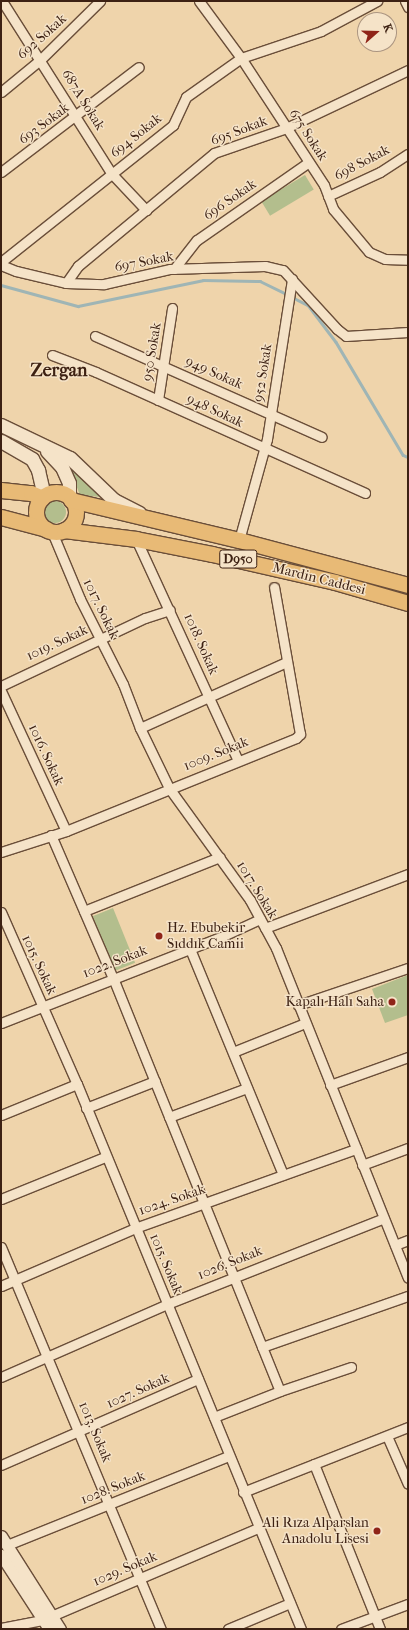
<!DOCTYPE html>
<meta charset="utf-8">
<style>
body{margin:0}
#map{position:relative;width:409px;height:1630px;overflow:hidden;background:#efd4ab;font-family:"IM FELL French Canon",serif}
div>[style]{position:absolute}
.green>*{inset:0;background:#b3be8d;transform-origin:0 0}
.round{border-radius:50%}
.stream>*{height:2.5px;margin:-1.25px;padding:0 1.25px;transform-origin:1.25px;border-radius:1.25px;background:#9fb5b5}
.roads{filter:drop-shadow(1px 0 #6a4e39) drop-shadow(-1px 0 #6a4e39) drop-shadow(0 1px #6a4e39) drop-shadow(0 -1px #6a4e39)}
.minor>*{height:9px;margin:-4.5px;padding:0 4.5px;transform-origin:4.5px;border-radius:4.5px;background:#f5e3c8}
.tertiary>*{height:11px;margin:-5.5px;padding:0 5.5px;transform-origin:5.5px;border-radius:5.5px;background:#f5e3c8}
.secondary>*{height:13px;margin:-6.5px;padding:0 6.5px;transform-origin:6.5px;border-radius:6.5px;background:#f5e3c8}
.trunk>*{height:15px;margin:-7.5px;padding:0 7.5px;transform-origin:7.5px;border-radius:7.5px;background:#e8ba76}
.trunk>.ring{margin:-7.5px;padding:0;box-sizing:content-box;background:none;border:15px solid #e8ba76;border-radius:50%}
.dots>*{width:11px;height:11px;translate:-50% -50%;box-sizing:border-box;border:2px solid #f5e3c8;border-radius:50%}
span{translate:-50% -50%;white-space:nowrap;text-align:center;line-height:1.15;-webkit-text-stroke:3px #f5e3c8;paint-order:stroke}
.shield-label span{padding:1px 3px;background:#f5e3c8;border:1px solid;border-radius:3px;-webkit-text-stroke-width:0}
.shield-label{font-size:13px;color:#3d2113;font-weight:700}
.street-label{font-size:14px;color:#3d2113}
.poi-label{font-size:14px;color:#3d2113}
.left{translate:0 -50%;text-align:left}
.right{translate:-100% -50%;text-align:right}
.district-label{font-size:18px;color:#3d2113;font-weight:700}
.frame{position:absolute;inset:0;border:2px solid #3d2113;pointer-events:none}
.north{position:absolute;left:357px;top:12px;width:40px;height:40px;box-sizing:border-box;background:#f5e3c8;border:1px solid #ab9580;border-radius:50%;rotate:70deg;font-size:11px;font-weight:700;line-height:16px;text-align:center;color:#3d2113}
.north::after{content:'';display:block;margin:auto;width:14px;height:18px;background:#8f2418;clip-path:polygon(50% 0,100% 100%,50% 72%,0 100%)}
</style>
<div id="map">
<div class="green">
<div style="left:305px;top:175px;width:17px;height:51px;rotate:59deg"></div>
<div style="clip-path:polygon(68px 465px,92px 484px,101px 497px,80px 495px)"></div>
<div class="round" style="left:44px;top:501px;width:22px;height:22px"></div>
<div style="left:113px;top:908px;width:59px;height:22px;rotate:68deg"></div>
<div style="clip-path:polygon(408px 975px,408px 1015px,385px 1023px,372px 989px)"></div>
</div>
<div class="stream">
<div style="left:1px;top:285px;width:80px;rotate:15.3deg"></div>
<div style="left:78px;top:306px;width:128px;rotate:-11.7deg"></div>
<div style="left:203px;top:280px;width:57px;rotate:1deg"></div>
<div style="left:260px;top:281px;width:30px;rotate:26deg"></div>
<div style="left:292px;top:297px;width:18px;rotate:27deg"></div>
<div style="left:308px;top:305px;width:46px;rotate:52.9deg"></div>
<div style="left:336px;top:342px;width:131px;rotate:59.3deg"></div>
<div style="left:403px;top:455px;width:5px;rotate:22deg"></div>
</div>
<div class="roads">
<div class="minor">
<div style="left:2px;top:1px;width:205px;rotate:57.6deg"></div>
<div style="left:112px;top:174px;width:50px;rotate:46.6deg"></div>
<div style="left:199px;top:1px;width:71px;rotate:53.6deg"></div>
<div style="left:241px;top:58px;width:152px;rotate:56.8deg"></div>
<div style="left:324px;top:185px;width:26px;rotate:69deg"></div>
<div style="left:333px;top:209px;width:56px;rotate:50.1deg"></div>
<div style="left:369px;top:252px;width:17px;rotate:24deg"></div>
<div style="left:385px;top:259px;width:23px;rotate:2deg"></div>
<div style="left:405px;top:1px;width:7px;rotate:63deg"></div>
<div style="left:1px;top:92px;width:52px;rotate:-39.5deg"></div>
<div style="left:41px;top:59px;width:83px;rotate:-44.5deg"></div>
<div style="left:1px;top:172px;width:173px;rotate:-37.3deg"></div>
<div style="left:328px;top:196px;width:57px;rotate:-24.8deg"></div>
<div style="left:380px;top:172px;width:33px;rotate:-33deg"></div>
<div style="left:1px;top:262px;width:220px;rotate:-38.5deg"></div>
<div style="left:173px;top:125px;width:31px;rotate:-65deg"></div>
<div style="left:186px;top:97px;width:67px;rotate:-35.3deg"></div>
<div style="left:241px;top:58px;width:84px;rotate:-18.6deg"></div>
<div style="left:321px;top:31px;width:64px;rotate:-28.2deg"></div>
<div style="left:1px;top:265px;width:16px;rotate:22deg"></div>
<div style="left:16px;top:271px;width:51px;rotate:13.5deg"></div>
<div style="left:66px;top:283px;width:38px;rotate:2deg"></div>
<div style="left:104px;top:284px;width:68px;rotate:-12.8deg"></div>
<div style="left:170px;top:269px;width:95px;rotate:-1.8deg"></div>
<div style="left:265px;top:266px;width:18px;rotate:13deg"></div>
<div style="left:283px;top:270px;width:80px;rotate:47.5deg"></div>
<div style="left:337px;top:329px;width:11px;rotate:38deg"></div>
<div style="left:346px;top:336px;width:62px;rotate:-3.7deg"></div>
<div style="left:174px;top:269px;width:37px;rotate:-52deg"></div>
<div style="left:197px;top:240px;width:136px;rotate:-34.9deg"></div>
<div style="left:66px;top:283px;width:21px;rotate:-55deg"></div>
<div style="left:78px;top:266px;width:177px;rotate:-39.7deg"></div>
<div style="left:214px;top:153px;width:76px;rotate:-19.1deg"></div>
<div style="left:286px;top:128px;width:135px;rotate:-25.4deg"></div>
<div style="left:95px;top:336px;width:248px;rotate:24deg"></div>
<div style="left:52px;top:355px;width:47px;rotate:21.1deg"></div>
<div style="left:96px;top:372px;width:295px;rotate:24.2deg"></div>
<div style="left:158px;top:400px;width:93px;rotate:-81.3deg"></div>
<div style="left:52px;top:532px;width:73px;rotate:67.3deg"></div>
<div style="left:80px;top:599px;width:95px;rotate:63.2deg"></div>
<div style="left:123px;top:684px;width:47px;rotate:68.9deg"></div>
<div style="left:140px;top:728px;width:67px;rotate:64.2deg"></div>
<div style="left:169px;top:788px;width:138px;rotate:54.1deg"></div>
<div style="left:250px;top:900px;width:55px;rotate:61.6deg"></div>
<div style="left:276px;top:948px;width:355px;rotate:68.2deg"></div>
<div style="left:136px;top:539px;width:244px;rotate:65.3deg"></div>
<div style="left:239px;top:540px;width:105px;rotate:-74.5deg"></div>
<div style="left:267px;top:439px;width:162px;rotate:-81.1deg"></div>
<div style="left:1px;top:686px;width:159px;rotate:-25.3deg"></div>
<div style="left:145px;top:618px;width:26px;rotate:-18deg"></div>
<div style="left:1px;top:691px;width:154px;rotate:65.1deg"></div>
<div style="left:140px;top:728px;width:160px;rotate:-24.3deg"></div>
<div style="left:51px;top:835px;width:156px;rotate:66.6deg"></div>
<div style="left:113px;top:978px;width:445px;rotate:68deg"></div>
<div style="left:1px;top:852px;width:68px;rotate:-17.9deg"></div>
<div style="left:66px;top:831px;width:248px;rotate:-22deg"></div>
<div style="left:296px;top:738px;width:6px;rotate:-45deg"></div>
<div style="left:300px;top:734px;width:149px;rotate:-100deg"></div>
<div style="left:84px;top:911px;width:146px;rotate:-21.7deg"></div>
<div style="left:1px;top:912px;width:188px;rotate:66.2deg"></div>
<div style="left:77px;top:1084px;width:589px;rotate:67.66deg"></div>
<div style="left:265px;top:928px;width:153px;rotate:-20.7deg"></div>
<div style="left:190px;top:949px;width:244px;rotate:67.6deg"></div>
<div style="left:298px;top:1005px;width:116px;rotate:-18.6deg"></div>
<div style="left:1px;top:1023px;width:236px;rotate:-21.4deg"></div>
<div style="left:221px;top:937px;width:43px;rotate:-24.8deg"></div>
<div style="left:233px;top:1052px;width:78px;rotate:-21.9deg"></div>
<div style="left:330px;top:1085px;width:83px;rotate:-19.7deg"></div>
<div style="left:86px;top:1108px;width:74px;rotate:-21.4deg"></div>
<div style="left:1px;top:1115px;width:82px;rotate:-22.2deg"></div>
<div style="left:169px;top:1117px;width:83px;rotate:-20.4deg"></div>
<div style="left:362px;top:1165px;width:49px;rotate:-20.3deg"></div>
<div style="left:1px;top:1199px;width:112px;rotate:-22deg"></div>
<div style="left:395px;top:1245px;width:14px;rotate:-21deg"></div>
<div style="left:1px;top:1247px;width:414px;rotate:67.3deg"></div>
<div style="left:1px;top:1286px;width:146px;rotate:-23.4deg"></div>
<div style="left:135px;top:1228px;width:235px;rotate:-19.7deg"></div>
<div style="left:262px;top:1347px;width:155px;rotate:-19.3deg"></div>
<div style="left:1px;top:1377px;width:181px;rotate:-23.7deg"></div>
<div style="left:167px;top:1304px;width:233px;rotate:-21.6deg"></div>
<div style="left:214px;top:1417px;width:71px;rotate:-21.5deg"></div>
<div style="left:280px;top:1391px;width:75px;rotate:-18.7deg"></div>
<div style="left:387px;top:1436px;width:52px;rotate:66.4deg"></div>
<div style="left:314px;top:1464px;width:178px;rotate:68.2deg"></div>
<div style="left:1px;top:1465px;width:215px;rotate:-23.6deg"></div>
<div style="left:243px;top:1492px;width:177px;rotate:-21.5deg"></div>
<div style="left:7px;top:1545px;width:238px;rotate:-21.9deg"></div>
<div style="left:1px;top:1628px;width:42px;rotate:-11deg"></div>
<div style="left:42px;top:1620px;width:235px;rotate:-23.1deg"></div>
<div style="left:228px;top:1629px;width:67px;rotate:-22.8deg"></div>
<div style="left:341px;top:1629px;width:72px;rotate:-20.5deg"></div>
</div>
<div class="tertiary">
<div style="left:1px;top:1536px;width:110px;rotate:57.6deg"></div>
<div style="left:1px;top:1555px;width:88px;rotate:57deg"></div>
</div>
<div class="secondary">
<div style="left:1px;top:425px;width:76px;rotate:25.6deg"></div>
<div style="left:70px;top:458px;width:61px;rotate:43.7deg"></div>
<div style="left:114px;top:500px;width:28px;rotate:27deg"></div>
<div style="left:1px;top:441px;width:36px;rotate:30deg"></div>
<div style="left:32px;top:459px;width:13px;rotate:61deg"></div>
<div style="left:38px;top:470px;width:27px;rotate:77deg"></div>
<div style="left:47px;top:451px;width:22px;rotate:47deg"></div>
<div style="left:62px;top:467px;width:17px;rotate:66deg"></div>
<div style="left:69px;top:483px;width:14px;rotate:90deg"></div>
</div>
<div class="trunk">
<div style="left:1px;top:490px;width:30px;rotate:6deg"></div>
<div style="left:31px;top:493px;width:12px;rotate:24deg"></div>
<div class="ring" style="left:36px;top:492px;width:25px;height:25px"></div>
<div style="left:71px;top:500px;width:173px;rotate:13.4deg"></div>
<div style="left:239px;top:540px;width:175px;rotate:14.9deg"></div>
<div style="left:1px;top:517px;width:47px;rotate:14.9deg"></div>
<div style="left:64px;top:530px;width:73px;rotate:7.1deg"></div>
<div style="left:136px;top:539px;width:77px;rotate:11.2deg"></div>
<div style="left:212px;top:554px;width:126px;rotate:12.8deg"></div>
<div style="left:335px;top:582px;width:76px;rotate:16deg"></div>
</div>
</div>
<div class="dots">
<div style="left:159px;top:936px;background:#8f2418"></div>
<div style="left:392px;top:1002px;background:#8f2418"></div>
<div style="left:377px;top:1531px;background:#8f2418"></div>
</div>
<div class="shield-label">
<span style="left:238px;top:559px">D950</span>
</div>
<div class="street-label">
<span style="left:42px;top:37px;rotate:-42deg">692 Sokak</span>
<span style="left:83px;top:100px;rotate:58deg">687A Sokak</span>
<span style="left:44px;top:124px;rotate:-37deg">693 Sokak</span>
<span style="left:239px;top:131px;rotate:-21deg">695 Sokak</span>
<span style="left:308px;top:135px;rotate:57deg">675 Sokak</span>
<span style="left:136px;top:136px;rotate:-39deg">694 Sokak</span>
<span style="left:362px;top:163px;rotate:-28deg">698 Sokak</span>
<span style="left:230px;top:200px;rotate:-35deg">696 Sokak</span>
<span style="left:144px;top:262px;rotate:-11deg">697 Sokak</span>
<span style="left:152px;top:352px;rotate:-81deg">950 Sokak</span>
<span style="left:214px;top:373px;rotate:24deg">949 Sokak</span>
<span style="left:263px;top:373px;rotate:-81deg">952 Sokak</span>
<span style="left:215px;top:411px;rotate:25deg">948 Sokak</span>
<span style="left:319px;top:579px;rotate:14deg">Mardin Caddesi</span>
<span style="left:101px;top:609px;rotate:64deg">1017. Sokak</span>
<span style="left:57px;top:643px;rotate:-25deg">1019. Sokak</span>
<span style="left:201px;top:644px;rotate:66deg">1018. Sokak</span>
<span style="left:216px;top:754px;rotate:-22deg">1009. Sokak</span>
<span style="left:46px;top:755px;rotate:65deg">1016. Sokak</span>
<span style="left:257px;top:890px;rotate:58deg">1017. Sokak</span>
<span style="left:115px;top:962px;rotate:-21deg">1022. Sokak</span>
<span style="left:39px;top:965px;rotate:65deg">1015. Sokak</span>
<span style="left:172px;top:1200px;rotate:-19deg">1024. Sokak</span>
<span style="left:230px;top:1263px;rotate:-22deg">1026. Sokak</span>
<span style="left:166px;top:1264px;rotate:67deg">1015. Sokak</span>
<span style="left:138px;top:1391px;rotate:-24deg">1027. Sokak</span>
<span style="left:95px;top:1432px;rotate:67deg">1013. Sokak</span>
<span style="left:113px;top:1488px;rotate:-22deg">1028. Sokak</span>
<span style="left:125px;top:1569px;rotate:-23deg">1029. Sokak</span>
</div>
<div class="poi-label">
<span class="left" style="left:167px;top:936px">Hz. Ebubekir<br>Sıddık Camii</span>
<span class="right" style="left:384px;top:1002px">Kapalı Halı Saha</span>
<span class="right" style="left:369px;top:1531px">Ali Rıza Alparslan<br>Anadolu Lisesi</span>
</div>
<div class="district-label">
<span style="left:59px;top:371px">Zergan</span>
</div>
<div class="frame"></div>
<div class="north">K</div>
</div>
